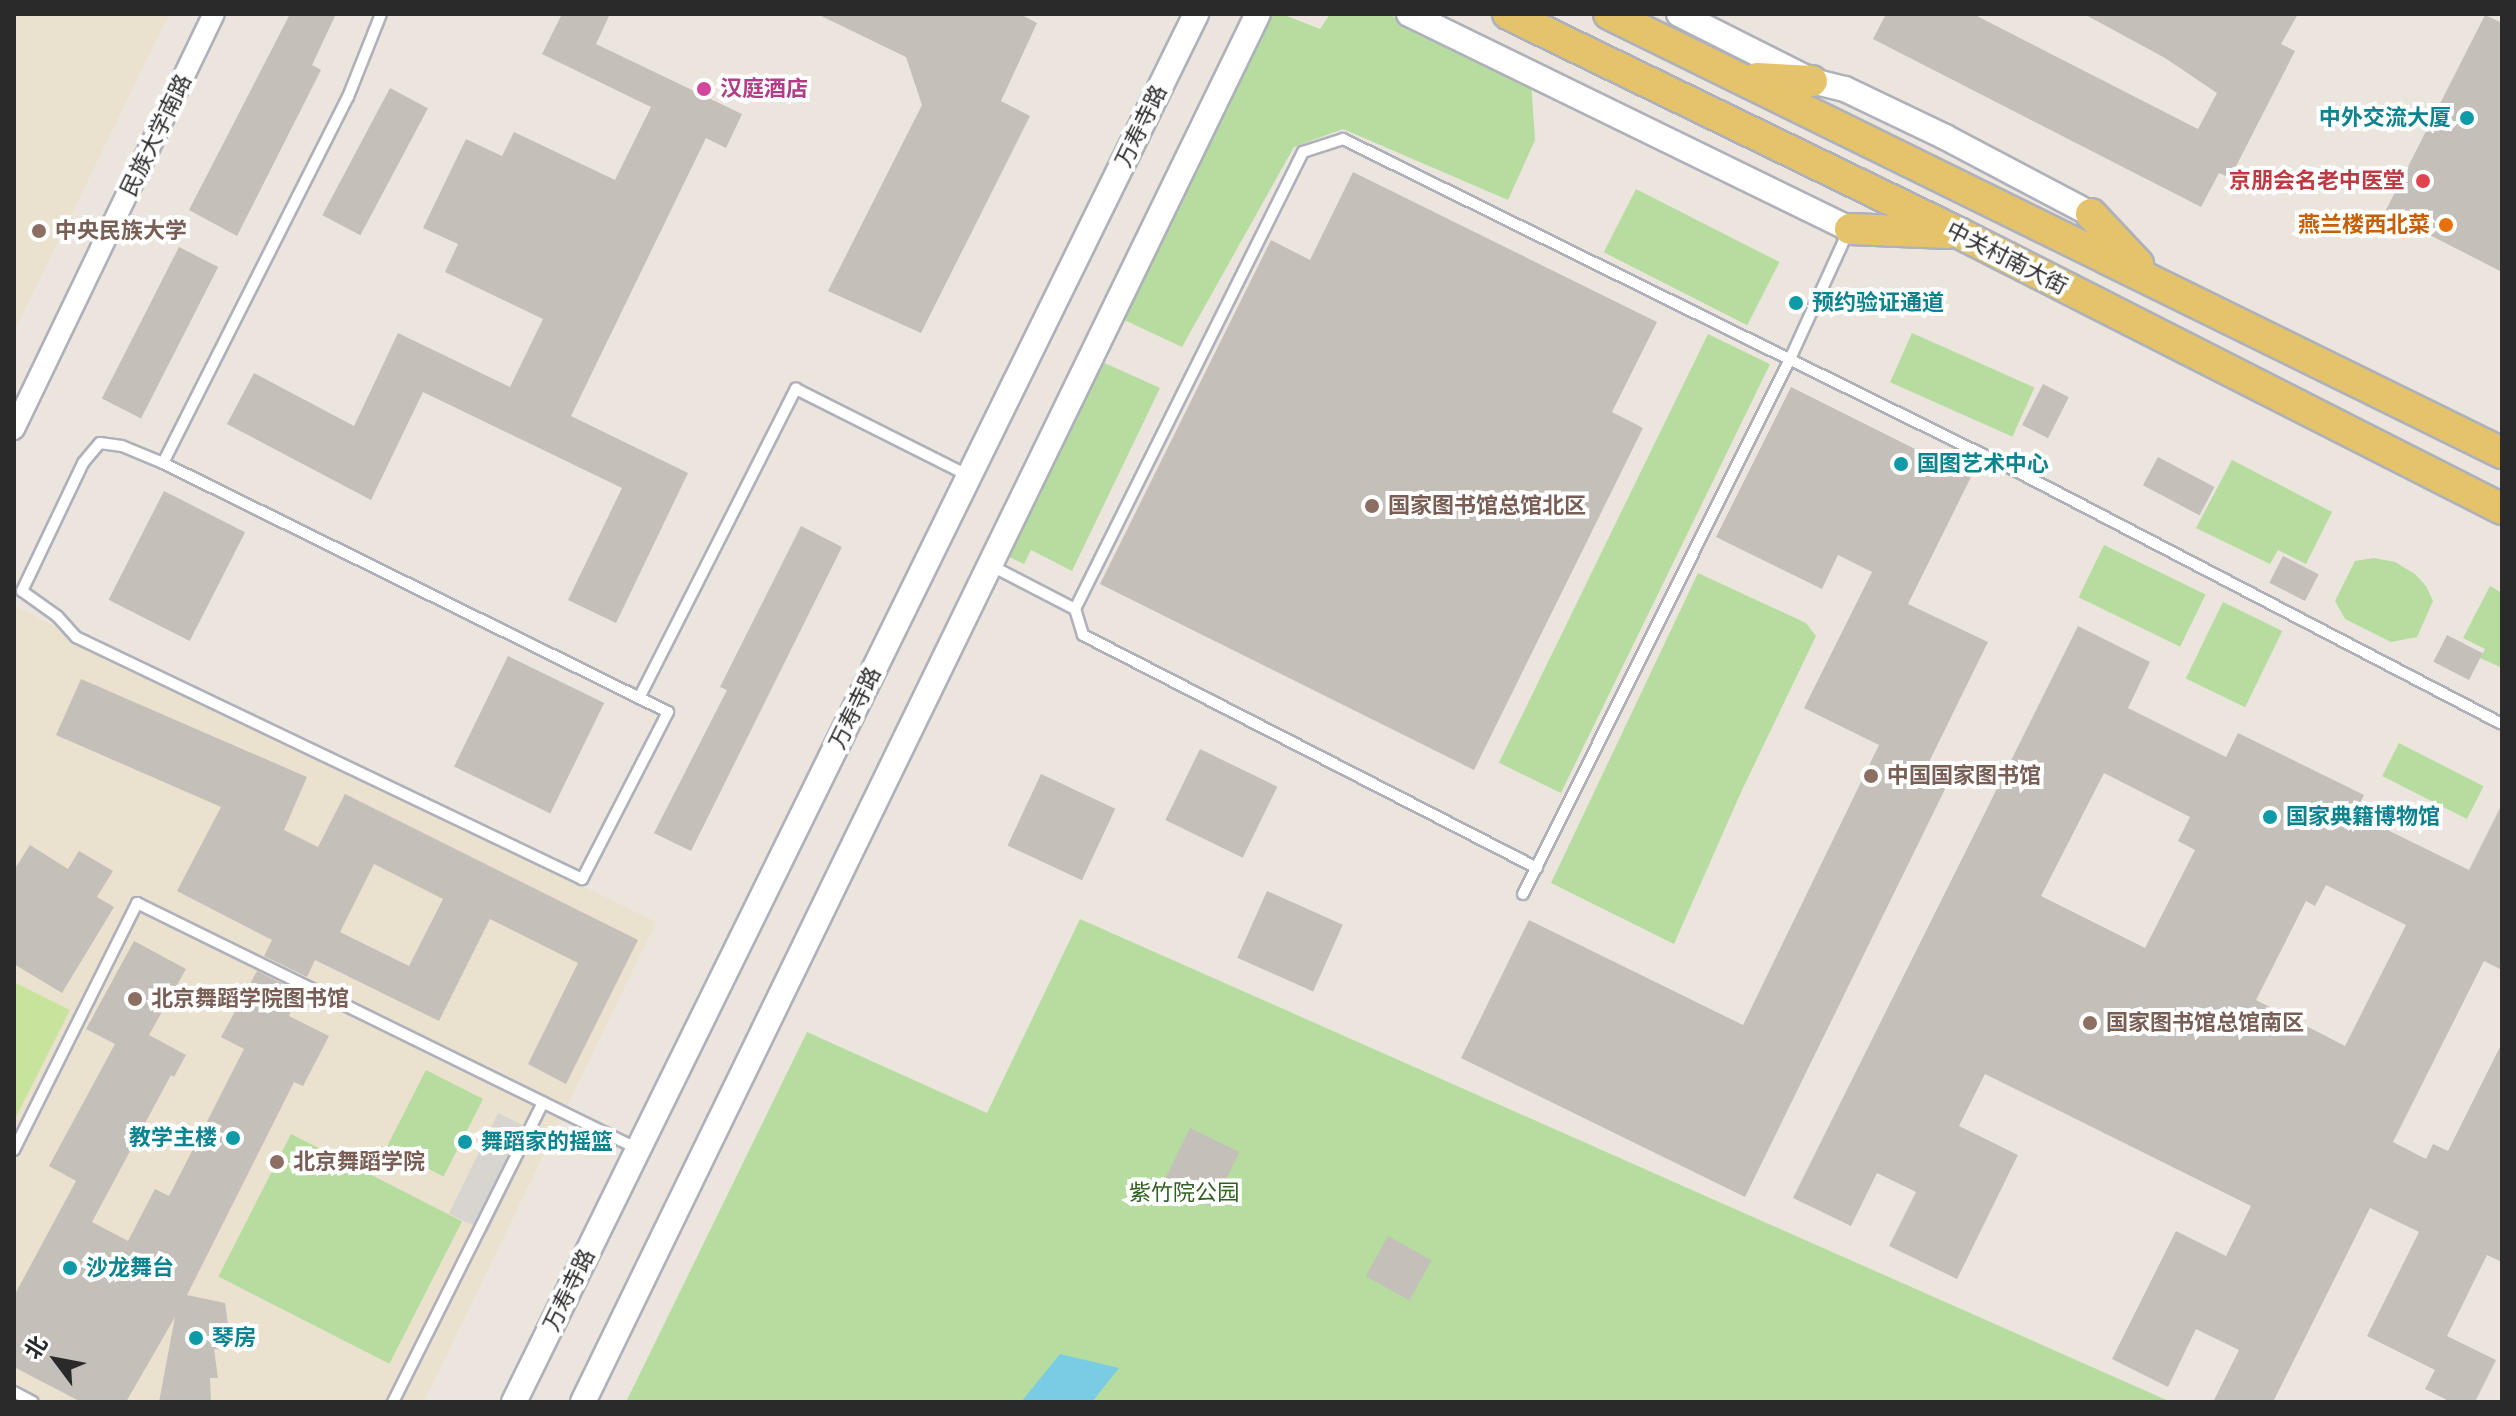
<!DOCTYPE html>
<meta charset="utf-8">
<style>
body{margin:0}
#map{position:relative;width:2516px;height:1416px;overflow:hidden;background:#ebe5de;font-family:"PT Sans","Noto Sans SC",sans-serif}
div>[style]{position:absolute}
.education>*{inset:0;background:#ebe1cf}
.green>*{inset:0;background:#b6dd9f;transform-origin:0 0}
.pitch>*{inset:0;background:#c8e39c}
.plaza>*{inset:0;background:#d8d4d0;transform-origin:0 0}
.water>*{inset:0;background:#7acce4}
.building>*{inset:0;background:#c4bfb9;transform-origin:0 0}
.roads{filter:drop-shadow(2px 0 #aeb1ba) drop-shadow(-2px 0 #aeb1ba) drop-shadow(0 2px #aeb1ba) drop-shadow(0 -2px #aeb1ba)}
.service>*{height:10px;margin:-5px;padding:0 5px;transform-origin:5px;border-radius:5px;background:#fff}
.minor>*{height:20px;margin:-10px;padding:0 10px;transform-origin:10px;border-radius:10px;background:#fff}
.tertiary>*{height:24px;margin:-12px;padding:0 12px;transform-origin:12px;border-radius:12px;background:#fff}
.primary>*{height:30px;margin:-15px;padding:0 15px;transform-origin:15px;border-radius:15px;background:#e4c36a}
.dots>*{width:22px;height:22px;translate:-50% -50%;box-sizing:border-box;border:4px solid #fff;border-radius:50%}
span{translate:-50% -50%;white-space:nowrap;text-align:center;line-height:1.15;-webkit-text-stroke:8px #fff;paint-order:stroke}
.hotel-label{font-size:22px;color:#b23c85;font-weight:700}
.left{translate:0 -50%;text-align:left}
.culture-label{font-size:22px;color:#0d838f;font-weight:700}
.right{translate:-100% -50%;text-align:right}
.street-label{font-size:22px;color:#2a2a2a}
.health-label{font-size:22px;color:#be3a42;font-weight:700}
.food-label{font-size:22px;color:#c56008;font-weight:700}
.education-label{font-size:22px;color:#785e54;font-weight:700}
.park-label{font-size:22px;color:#316121}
.frame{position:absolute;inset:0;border:16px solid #2a2a2a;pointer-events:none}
.north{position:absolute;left:16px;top:1320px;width:80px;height:80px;-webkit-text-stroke:6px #fff;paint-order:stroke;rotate:302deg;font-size:22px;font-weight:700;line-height:32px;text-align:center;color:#2a2a2a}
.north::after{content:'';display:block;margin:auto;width:28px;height:36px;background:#2a2a2a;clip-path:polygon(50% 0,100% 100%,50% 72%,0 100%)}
</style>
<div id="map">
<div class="education">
<div style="clip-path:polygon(14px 14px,169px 14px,14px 332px)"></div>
<div style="clip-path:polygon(14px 606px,656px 922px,424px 1402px,14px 1402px)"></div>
</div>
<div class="green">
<div style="clip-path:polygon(1268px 14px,1282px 14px,1320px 29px,1330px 14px,1388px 14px,1531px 82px,1535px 140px,1508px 200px,1343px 129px,1294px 147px,1182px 347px,1118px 317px)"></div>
<div style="left:1636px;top:189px;width:161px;height:71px;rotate:27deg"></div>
<div style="left:1912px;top:333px;width:134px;height:54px;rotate:24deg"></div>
<div style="left:1708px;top:334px;width:69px;height:477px;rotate:26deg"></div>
<div style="clip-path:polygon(1098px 360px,1160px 388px,1072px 571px,1031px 550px,1024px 564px,1003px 554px)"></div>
<div style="clip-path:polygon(2232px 460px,2332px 512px,2306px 564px,2278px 550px,2270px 564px,2196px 528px)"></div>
<div style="left:2104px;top:545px;width:113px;height:58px;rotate:26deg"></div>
<div style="clip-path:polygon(2374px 558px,2395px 562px,2415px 574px,2426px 586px,2433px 601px,2417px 637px,2391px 642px,2345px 619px,2335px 601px,2355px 561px)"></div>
<div style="clip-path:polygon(1698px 573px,1806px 623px,1816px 636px,1742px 790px,1674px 944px,1551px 883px)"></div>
<div style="clip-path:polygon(2490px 586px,2502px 593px,2502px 668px,2480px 658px,2485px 649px,2463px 638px)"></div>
<div style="left:2223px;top:602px;width:66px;height:85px;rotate:26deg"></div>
<div style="left:2399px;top:743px;width:95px;height:37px;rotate:27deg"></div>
<div style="clip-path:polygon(1080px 919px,2171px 1402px,626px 1402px,807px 1032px,987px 1113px)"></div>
<div style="left:426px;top:1070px;width:64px;height:87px;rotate:27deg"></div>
<div style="left:291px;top:1134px;width:192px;height:160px;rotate:27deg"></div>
</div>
<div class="pitch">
<div style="clip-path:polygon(14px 982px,70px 1010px,14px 1121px)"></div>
</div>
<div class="plaza">
<div style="left:498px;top:1113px;width:43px;height:112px;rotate:26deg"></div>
</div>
<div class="water">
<div style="clip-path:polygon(1060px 1354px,1119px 1368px,1092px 1402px,1021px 1402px)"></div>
</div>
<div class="building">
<div style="clip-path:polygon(290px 14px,336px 14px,312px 65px,321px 70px,237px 236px,189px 210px)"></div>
<div style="clip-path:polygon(562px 14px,610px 14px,596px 44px,742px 114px,726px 148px,706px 138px,571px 416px,688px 473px,616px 623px,568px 600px,622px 488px,423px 392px,371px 500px,227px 424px,254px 373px,354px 426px,398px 333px,510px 387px,543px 319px,445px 272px,458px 244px,423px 228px,466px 139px,502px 156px,514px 132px,615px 180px,651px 107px,542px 54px)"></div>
<div style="clip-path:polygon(817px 14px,1020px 14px,1037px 23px,1001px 101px,1030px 116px,921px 333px,828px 291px,922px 105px,906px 57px)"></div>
<div style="clip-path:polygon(1886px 14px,1973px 14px,2198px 129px,2217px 93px,2165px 58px,2084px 14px,2298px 14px,2281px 44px,2295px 51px,2230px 178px,2219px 173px,2201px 207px,1873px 39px)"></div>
<div style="clip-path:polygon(2485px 15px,2502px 23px,2502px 272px,2385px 212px)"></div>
<div style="left:390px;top:88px;width:43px;height:144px;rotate:28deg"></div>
<div style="clip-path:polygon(1353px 172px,1657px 322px,1612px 412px,1643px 428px,1474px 770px,1100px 584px,1271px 240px,1310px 260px)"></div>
<div style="left:179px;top:247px;width:44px;height:170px;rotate:27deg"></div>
<div style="left:2043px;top:384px;width:29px;height:46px;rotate:27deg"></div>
<div style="clip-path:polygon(1791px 387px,1971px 477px,1908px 604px,1988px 642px,1925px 770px,1949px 781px,1745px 1197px,1461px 1058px,1529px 920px,1743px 1025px,1879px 745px,1804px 708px,1872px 572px,1838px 555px,1822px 589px,1716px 537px)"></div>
<div style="left:2158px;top:457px;width:64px;height:32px;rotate:28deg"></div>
<div style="left:164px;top:491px;width:91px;height:122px;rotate:27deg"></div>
<div style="clip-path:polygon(801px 526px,842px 547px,691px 851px,654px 833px,727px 690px,720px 687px)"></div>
<div style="left:2283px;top:556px;width:40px;height:30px;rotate:27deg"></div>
<div style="clip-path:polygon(evenodd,2078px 626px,2150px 662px,2128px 708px,2226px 757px,2238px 733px,2364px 795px,2355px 814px,2469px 870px,2502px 804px,2502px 970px,2484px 961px,2393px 1142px,2426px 1159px,2433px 1144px,2448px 1151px,2502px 1043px,2502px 1262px,2487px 1255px,2447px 1336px,2496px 1360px,2475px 1402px,2451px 1402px,2425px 1389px,2435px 1370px,2367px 1336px,2419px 1232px,2370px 1208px,2273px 1402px,2213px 1402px,2239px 1350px,2196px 1329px,2168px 1387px,2112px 1359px,2176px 1231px,2226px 1256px,2251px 1206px,1985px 1074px,1959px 1126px,2018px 1155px,1957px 1279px,1889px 1246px,1916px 1192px,1877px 1173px,1851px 1226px,1793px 1198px,2078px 626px,2104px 773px,2190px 817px,2178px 841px,2195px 850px,2145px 948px,2041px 896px,2104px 773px,2078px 626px,2326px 885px,2406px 925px,2345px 1046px,2256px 1000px,2306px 901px,2315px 906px,2326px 885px)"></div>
<div style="left:2447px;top:635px;width:40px;height:30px;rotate:27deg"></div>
<div style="left:508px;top:656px;width:107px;height:123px;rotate:26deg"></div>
<div style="clip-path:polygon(evenodd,81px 679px,307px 777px,284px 830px,318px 847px,345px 794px,638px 940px,566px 1084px,528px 1064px,578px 963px,490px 919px,439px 1021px,315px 960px,307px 977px,264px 956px,272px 940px,177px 891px,221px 807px,56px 735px,81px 679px,374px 864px,443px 899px,409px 966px,340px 932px,374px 864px)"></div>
<div style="left:1200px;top:749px;width:86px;height:79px;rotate:26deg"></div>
<div style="left:1041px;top:774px;width:82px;height:79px;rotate:25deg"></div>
<div style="clip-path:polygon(30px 845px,68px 869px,79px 851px,113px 871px,97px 897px,114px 907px,62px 993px,14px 964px,14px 870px)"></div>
<div style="left:1267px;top:891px;width:83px;height:73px;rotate:24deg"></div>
<div style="clip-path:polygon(134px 941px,186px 969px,149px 1035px,186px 1055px,174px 1077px,171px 1075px,92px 1222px,128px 1241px,155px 1189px,169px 1196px,244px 1049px,221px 1037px,257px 971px,299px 992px,289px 1016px,329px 1036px,303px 1086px,294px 1082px,187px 1295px,225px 1303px,228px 1324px,219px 1326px,223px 1350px,214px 1349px,218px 1378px,210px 1378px,211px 1402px,159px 1402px,175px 1317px,126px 1402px,81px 1402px,14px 1367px,14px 1296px,76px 1181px,49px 1166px,115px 1044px,86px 1029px)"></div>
<div style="left:1190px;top:1128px;width:55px;height:61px;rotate:26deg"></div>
<div style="left:1388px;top:1236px;width:50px;height:46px;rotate:29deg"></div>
</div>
<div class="roads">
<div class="service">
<div style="left:100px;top:443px;width:22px;rotate:8deg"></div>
<div style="left:122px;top:446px;width:44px;rotate:22.5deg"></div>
<div style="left:163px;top:463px;width:563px;rotate:26.25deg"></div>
<div style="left:668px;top:712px;width:188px;rotate:117.2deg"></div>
<div style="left:582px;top:879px;width:561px;rotate:-154.44deg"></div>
<div style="left:76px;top:637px;width:28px;rotate:-132deg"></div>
<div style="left:57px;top:616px;width:43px;rotate:-144.5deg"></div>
<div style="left:22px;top:591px;width:142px;rotate:-64.5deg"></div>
<div style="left:83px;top:463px;width:26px;rotate:-50deg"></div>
<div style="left:163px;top:463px;width:410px;rotate:-63.2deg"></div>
<div style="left:348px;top:97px;width:89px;rotate:-68.3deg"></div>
<div style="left:990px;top:565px;width:96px;rotate:27.4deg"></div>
<div style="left:639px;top:698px;width:347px;rotate:-63.1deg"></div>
<div style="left:796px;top:389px;width:191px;rotate:26.7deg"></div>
<div style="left:1537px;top:868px;width:510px;rotate:-152.83deg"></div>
<div style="left:1083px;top:635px;width:27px;rotate:-107deg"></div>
<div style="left:1075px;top:609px;width:511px;rotate:-63.49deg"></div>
<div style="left:1303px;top:152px;width:42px;rotate:-18deg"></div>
<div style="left:1343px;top:139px;width:755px;rotate:26.26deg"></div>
<div style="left:2020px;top:473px;width:543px;rotate:27.51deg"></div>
<div style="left:1523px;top:894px;width:598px;rotate:-63.48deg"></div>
<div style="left:1790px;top:359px;width:140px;rotate:-65.5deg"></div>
<div style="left:14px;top:1150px;width:276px;rotate:-63.5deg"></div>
<div style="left:137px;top:903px;width:558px;rotate:26.15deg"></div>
<div style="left:14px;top:1392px;width:21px;rotate:28deg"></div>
<div style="left:393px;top:1402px;width:335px;rotate:-63.4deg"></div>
</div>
<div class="minor">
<div style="left:14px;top:429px;width:461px;rotate:-64.3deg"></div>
</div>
<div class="tertiary">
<div style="left:1409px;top:14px;width:491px;rotate:26deg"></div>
<div style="left:1679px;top:14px;width:149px;rotate:26.7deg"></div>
<div style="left:1812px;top:81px;width:34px;rotate:14deg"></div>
<div style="left:1845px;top:89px;width:111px;rotate:25.6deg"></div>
<div style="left:1945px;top:137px;width:165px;rotate:27.8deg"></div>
<div style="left:514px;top:1402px;width:1547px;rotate:-63.83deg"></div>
<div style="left:583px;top:1402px;width:1543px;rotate:-64.07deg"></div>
</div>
<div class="primary">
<div style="left:1508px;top:14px;width:501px;rotate:25.9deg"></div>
<div style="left:1959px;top:233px;width:609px;rotate:26.94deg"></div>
<div style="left:1609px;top:14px;width:995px;rotate:26.18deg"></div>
<div style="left:1757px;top:78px;width:55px;rotate:3.1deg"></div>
<div style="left:2091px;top:214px;width:69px;rotate:46.8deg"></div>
<div style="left:1850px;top:229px;width:98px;rotate:2.3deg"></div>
</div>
</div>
<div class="dots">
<div style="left:704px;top:89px;background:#d1479c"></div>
<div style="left:2467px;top:118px;background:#0f9aa8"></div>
<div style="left:2423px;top:181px;background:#e0444e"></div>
<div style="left:2446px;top:225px;background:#e8710a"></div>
<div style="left:39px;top:231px;background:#8d6e63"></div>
<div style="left:1796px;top:303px;background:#0f9aa8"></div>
<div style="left:1901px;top:464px;background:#0f9aa8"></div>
<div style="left:1372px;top:506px;background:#8d6e63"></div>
<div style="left:1871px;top:776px;background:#8d6e63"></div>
<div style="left:2270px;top:817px;background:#0f9aa8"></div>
<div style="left:135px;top:999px;background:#8d6e63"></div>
<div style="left:2090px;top:1023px;background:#8d6e63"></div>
<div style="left:233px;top:1138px;background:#0f9aa8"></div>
<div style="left:465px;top:1142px;background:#0f9aa8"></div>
<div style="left:277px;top:1162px;background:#8d6e63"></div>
<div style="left:70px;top:1268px;background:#0f9aa8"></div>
<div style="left:196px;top:1338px;background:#0f9aa8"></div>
</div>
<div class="hotel-label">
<span class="left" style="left:720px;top:89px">汉庭酒店</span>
</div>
<div class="culture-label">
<span class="right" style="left:2451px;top:118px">中外交流大厦</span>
<span class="left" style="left:1812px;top:303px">预约验证通道</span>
<span class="left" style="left:1917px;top:464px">国图艺术中心</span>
<span class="left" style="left:2286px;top:817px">国家典籍博物馆</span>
<span class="right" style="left:217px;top:1138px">教学主楼</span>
<span class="left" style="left:481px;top:1142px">舞蹈家的摇篮</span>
<span class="left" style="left:86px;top:1268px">沙龙舞台</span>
<span class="left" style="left:212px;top:1338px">琴房</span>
</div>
<div class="street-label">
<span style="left:1141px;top:126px;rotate:-64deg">万寿寺路</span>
<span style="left:156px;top:135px;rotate:-64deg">民族大学南路</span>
<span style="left:2007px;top:258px;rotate:27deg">中关村南大街</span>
<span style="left:855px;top:708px;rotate:-64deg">万寿寺路</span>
<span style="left:569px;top:1290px;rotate:-64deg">万寿寺路</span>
</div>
<div class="health-label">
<span class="right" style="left:2405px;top:181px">京朋会名老中医堂</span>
</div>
<div class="food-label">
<span class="right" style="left:2430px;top:225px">燕兰楼西北菜</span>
</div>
<div class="education-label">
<span class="left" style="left:55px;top:231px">中央民族大学</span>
<span class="left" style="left:1388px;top:506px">国家图书馆总馆北区</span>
<span class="left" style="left:1887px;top:776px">中国国家图书馆</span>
<span class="left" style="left:151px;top:999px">北京舞蹈学院图书馆</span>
<span class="left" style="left:2106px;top:1023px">国家图书馆总馆南区</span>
<span class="left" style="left:293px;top:1162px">北京舞蹈学院</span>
</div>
<div class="park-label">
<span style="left:1184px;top:1193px">紫竹院公园</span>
</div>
<div class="frame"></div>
<div class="north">北</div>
</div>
